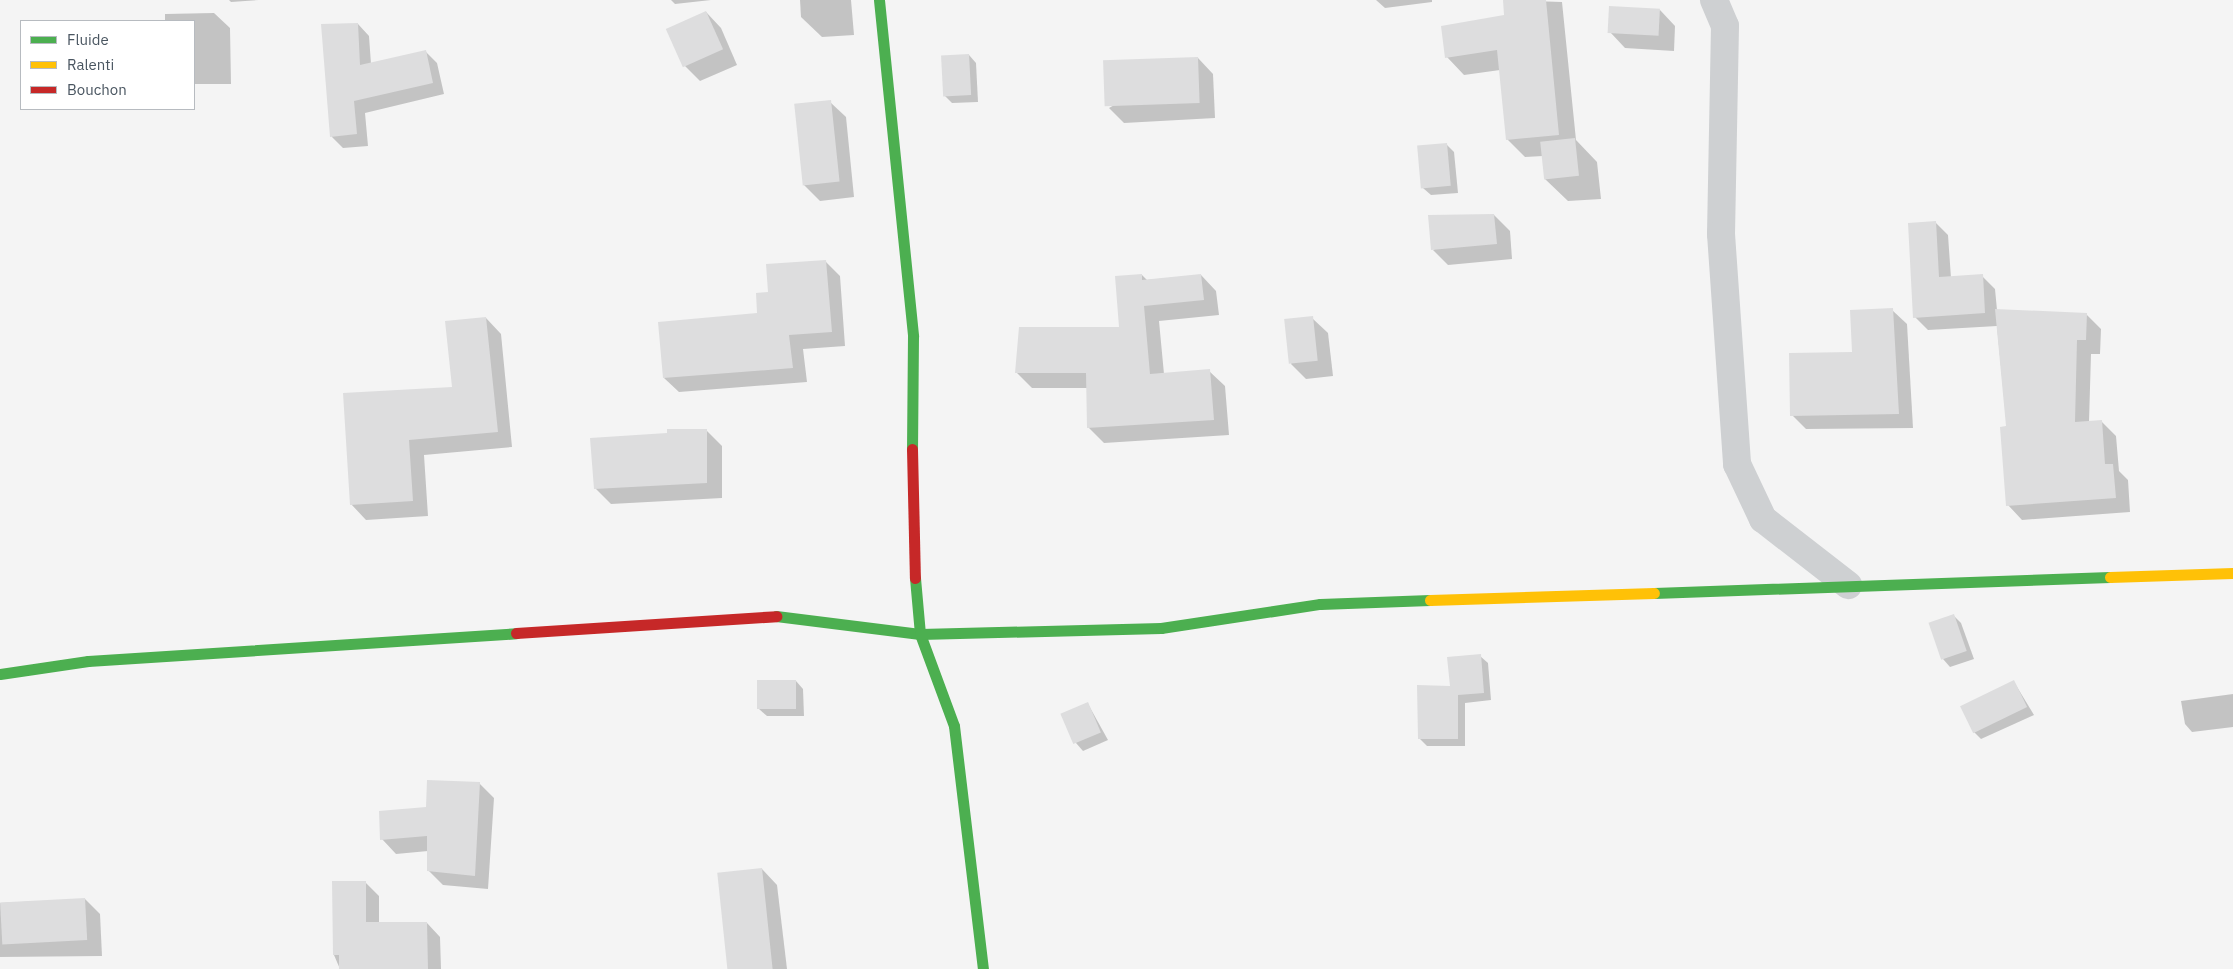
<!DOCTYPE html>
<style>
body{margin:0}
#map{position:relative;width:2233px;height:969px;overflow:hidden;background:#f4f4f4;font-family:"IBM Plex Sans",sans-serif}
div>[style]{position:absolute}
.shadow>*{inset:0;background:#0003}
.building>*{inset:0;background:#ddddde;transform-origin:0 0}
.street>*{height:28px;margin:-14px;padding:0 14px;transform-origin:14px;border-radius:14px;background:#ced0d2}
.fast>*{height:11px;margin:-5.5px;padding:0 5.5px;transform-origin:5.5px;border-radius:5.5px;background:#4caf50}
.slow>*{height:11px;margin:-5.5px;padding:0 5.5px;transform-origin:5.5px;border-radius:5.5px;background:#ffc107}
.jam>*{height:11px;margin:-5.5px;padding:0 5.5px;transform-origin:5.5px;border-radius:5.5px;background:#c62828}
span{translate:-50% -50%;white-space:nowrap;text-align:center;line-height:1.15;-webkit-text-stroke:4px #fff;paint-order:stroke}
.legend{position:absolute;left:20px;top:20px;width:175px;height:90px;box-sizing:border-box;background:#fff;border:1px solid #b7bbc0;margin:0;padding:6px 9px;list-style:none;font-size:15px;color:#4a5661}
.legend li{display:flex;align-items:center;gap:10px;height:25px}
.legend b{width:25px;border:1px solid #b7bbc0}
</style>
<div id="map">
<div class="shadow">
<div style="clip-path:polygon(229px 0,259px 0,231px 2px)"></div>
<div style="clip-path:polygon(671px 0,711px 0,675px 4px)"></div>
<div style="clip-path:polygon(800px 0,851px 0,854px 35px,822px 37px,801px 17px)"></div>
<div style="clip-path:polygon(1376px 0,1432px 0,1432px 2px,1385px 8px)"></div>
<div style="clip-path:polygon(1504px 0,1562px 2px,1576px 140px,1597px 162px,1601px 199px,1568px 201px,1545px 179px,1543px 156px,1525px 157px,1507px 139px,1500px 70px,1464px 75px,1447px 57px,1505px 16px)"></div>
<div style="clip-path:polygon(1660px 10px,1675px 26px,1674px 51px,1625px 48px,1610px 32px)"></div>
<div style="clip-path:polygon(706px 12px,721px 28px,737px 65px,700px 81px,684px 65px)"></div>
<div style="clip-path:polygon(214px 13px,230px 28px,231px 84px,194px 84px,194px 21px,165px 21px,165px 14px)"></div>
<div style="clip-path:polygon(358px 24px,369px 36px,371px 64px,425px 51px,437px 63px,444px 94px,365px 113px,368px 146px,343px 148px,332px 137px,322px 26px)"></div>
<div style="clip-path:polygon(969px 55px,976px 63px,978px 102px,952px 103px,944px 95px)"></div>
<div style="clip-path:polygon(1198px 58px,1213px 74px,1215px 118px,1124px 123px,1109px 108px)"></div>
<div style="clip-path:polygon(830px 102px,846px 117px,854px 197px,820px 201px,804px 185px)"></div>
<div style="clip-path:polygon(1446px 144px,1454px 152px,1458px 193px,1431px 195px,1423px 188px)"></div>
<div style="clip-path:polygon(1494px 215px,1510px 231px,1512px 259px,1448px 265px,1433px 250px)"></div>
<div style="clip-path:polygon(1935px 222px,1948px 235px,1951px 278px,1982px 276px,1995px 289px,1997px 310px,2086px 314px,2101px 329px,2100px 354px,2091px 354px,2089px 422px,2101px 421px,2116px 436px,2119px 471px,2128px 480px,2130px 512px,2022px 520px,2008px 505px,2007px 428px,1997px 326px,1928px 330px,1915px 317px)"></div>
<div style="clip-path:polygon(826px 262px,840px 276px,845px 346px,803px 349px,807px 382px,679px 392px,664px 378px,759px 314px,769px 293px)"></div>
<div style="clip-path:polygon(1142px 275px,1147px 280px,1201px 275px,1216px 291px,1219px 315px,1159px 321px,1164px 374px,1209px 371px,1225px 386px,1229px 435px,1104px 443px,1088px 427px,1087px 388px,1032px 388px,1016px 372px,1120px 328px)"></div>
<div style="clip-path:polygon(1892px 310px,1907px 324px,1913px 428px,1806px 429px,1792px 415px)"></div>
<div style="clip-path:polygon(486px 318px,501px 334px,512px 447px,424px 455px,428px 516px,366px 520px,351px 504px,453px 389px)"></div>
<div style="clip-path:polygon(1312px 318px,1328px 333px,1333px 376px,1306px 379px,1291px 364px)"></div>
<div style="clip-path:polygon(706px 430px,722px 446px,722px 498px,611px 504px,595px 488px)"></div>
<div style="clip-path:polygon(1954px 616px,1961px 623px,1974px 659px,1950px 667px,1943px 659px)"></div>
<div style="clip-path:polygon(1480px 656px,1488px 663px,1491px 700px,1465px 703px,1465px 746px,1427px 746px,1419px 738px,1451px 687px)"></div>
<div style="clip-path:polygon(796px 681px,803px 689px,804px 716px,767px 716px,759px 709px)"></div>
<div style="clip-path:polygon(2014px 682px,2034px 715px,1981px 739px,1974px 732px)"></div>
<div style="clip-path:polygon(2233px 694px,2233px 727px,2192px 732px,2185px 724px,2181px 701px)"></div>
<div style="clip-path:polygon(1088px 704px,1108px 740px,1083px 751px,1076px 743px)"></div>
<div style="clip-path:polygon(479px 783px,494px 798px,488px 889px,443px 885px,428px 870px,428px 851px,396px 854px,382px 839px,427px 808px)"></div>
<div style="clip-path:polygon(762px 869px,777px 885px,787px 969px,729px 969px)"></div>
<div style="clip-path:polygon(365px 882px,379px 896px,379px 923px,427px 923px,440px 937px,441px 969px,340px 969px,334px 955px)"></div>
<div style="clip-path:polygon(85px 899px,100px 914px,102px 956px,0 957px,0 903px)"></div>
</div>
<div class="building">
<div style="clip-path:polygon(1503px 0,1546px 0,1559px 135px,1506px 140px,1497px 50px,1445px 58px,1441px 26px,1504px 15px)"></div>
<div style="left:1609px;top:6px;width:51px;height:27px;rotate:3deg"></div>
<div style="left:706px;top:11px;width:42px;height:44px;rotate:66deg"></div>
<div style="clip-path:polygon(358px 23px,360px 65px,426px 50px,433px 83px,354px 101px,357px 134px,330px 137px,321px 24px)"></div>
<div style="left:969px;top:54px;width:41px;height:28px;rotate:87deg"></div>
<div style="left:1198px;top:57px;width:46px;height:95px;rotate:88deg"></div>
<div style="left:831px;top:100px;width:82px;height:37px;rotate:84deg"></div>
<div style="left:1575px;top:138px;width:38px;height:35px;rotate:84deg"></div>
<div style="left:1447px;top:143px;width:43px;height:30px;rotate:85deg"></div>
<div style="clip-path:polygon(1494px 214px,1497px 244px,1431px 250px,1428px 215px)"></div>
<div style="clip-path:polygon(1936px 221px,1939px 277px,1983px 274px,1985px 313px,1913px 318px,1908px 223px)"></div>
<div style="clip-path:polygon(826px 260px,832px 332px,789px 335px,793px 368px,663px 378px,658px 322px,757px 313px,756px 293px,768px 292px,766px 264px)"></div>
<div style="clip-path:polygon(1142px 274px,1142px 280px,1201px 274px,1204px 300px,1144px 306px,1150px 374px,1210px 369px,1214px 420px,1087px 428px,1086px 373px,1015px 373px,1019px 327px,1119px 327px,1115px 276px)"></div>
<div style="clip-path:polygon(1893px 308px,1899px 414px,1790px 416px,1789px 353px,1852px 352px,1850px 310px)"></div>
<div style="clip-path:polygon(1995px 309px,2087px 313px,2086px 340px,2077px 340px,2075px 422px,2102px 420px,2105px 464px,2113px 464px,2116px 498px,2006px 506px,2000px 427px,2006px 426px)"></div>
<div style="left:1313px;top:316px;width:45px;height:29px;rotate:84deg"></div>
<div style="clip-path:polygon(486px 317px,498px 432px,409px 440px,413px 501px,350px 505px,343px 393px,452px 387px,445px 321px)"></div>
<div style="clip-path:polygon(667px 429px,707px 429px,707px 483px,594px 489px,590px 438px,667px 433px)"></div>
<div style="left:1954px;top:614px;width:39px;height:27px;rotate:71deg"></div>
<div style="clip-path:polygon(1481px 654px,1484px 693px,1458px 695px,1458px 739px,1418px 739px,1417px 685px,1450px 686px,1447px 657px)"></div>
<div style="left:757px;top:680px;width:39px;height:29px"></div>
<div style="left:2014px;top:680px;width:30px;height:60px;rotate:64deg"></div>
<div style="left:1088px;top:702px;width:33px;height:30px;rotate:67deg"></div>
<div style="clip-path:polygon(427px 780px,480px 782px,475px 876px,427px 871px,427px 836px,380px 840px,379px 811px,426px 807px)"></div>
<div style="left:762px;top:868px;width:102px;height:45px;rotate:84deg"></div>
<div style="clip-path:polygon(332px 881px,366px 881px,366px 922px,427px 922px,428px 969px,339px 969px,339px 955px,333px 955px)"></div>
<div style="left:85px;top:898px;width:42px;height:85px;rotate:87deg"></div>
</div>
<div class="street">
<div style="left:1714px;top:0;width:28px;rotate:67deg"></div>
<div style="left:1725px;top:26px;width:208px;rotate:91.1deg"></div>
<div style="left:1721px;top:234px;width:231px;rotate:86deg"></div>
<div style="left:1737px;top:464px;width:61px;rotate:64.7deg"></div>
<div style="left:1763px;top:519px;width:108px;rotate:37.8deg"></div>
</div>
<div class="fast">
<div style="left:879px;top:0;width:338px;rotate:84.2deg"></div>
<div style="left:913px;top:336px;width:113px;rotate:90.5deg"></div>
<div style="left:915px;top:578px;width:56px;rotate:84.9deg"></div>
<div style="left:920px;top:634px;width:98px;rotate:69.7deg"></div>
<div style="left:954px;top:726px;width:245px;rotate:83.2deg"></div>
<div style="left:1654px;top:593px;width:456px;rotate:-2deg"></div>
<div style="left:776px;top:616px;width:145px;rotate:7.1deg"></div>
<div style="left:920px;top:634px;width:241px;rotate:-1.4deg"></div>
<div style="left:1161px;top:628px;width:161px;rotate:-8.6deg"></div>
<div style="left:1320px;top:604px;width:110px;rotate:-2.1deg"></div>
<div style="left:0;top:674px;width:89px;rotate:-8.4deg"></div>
<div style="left:88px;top:661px;width:429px;rotate:-3.7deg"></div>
</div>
<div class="slow">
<div style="left:2110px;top:577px;width:123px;rotate:-1.9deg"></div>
<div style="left:1430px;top:600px;width:224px;rotate:-1.8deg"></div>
</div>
<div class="jam">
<div style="left:912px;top:449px;width:129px;rotate:88.7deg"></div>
<div style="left:516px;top:633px;width:261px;rotate:-3.7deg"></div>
</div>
<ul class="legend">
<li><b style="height:6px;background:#4caf50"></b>Fluide</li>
<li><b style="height:6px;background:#ffc107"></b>Ralenti</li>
<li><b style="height:6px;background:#c62828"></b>Bouchon</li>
</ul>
</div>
